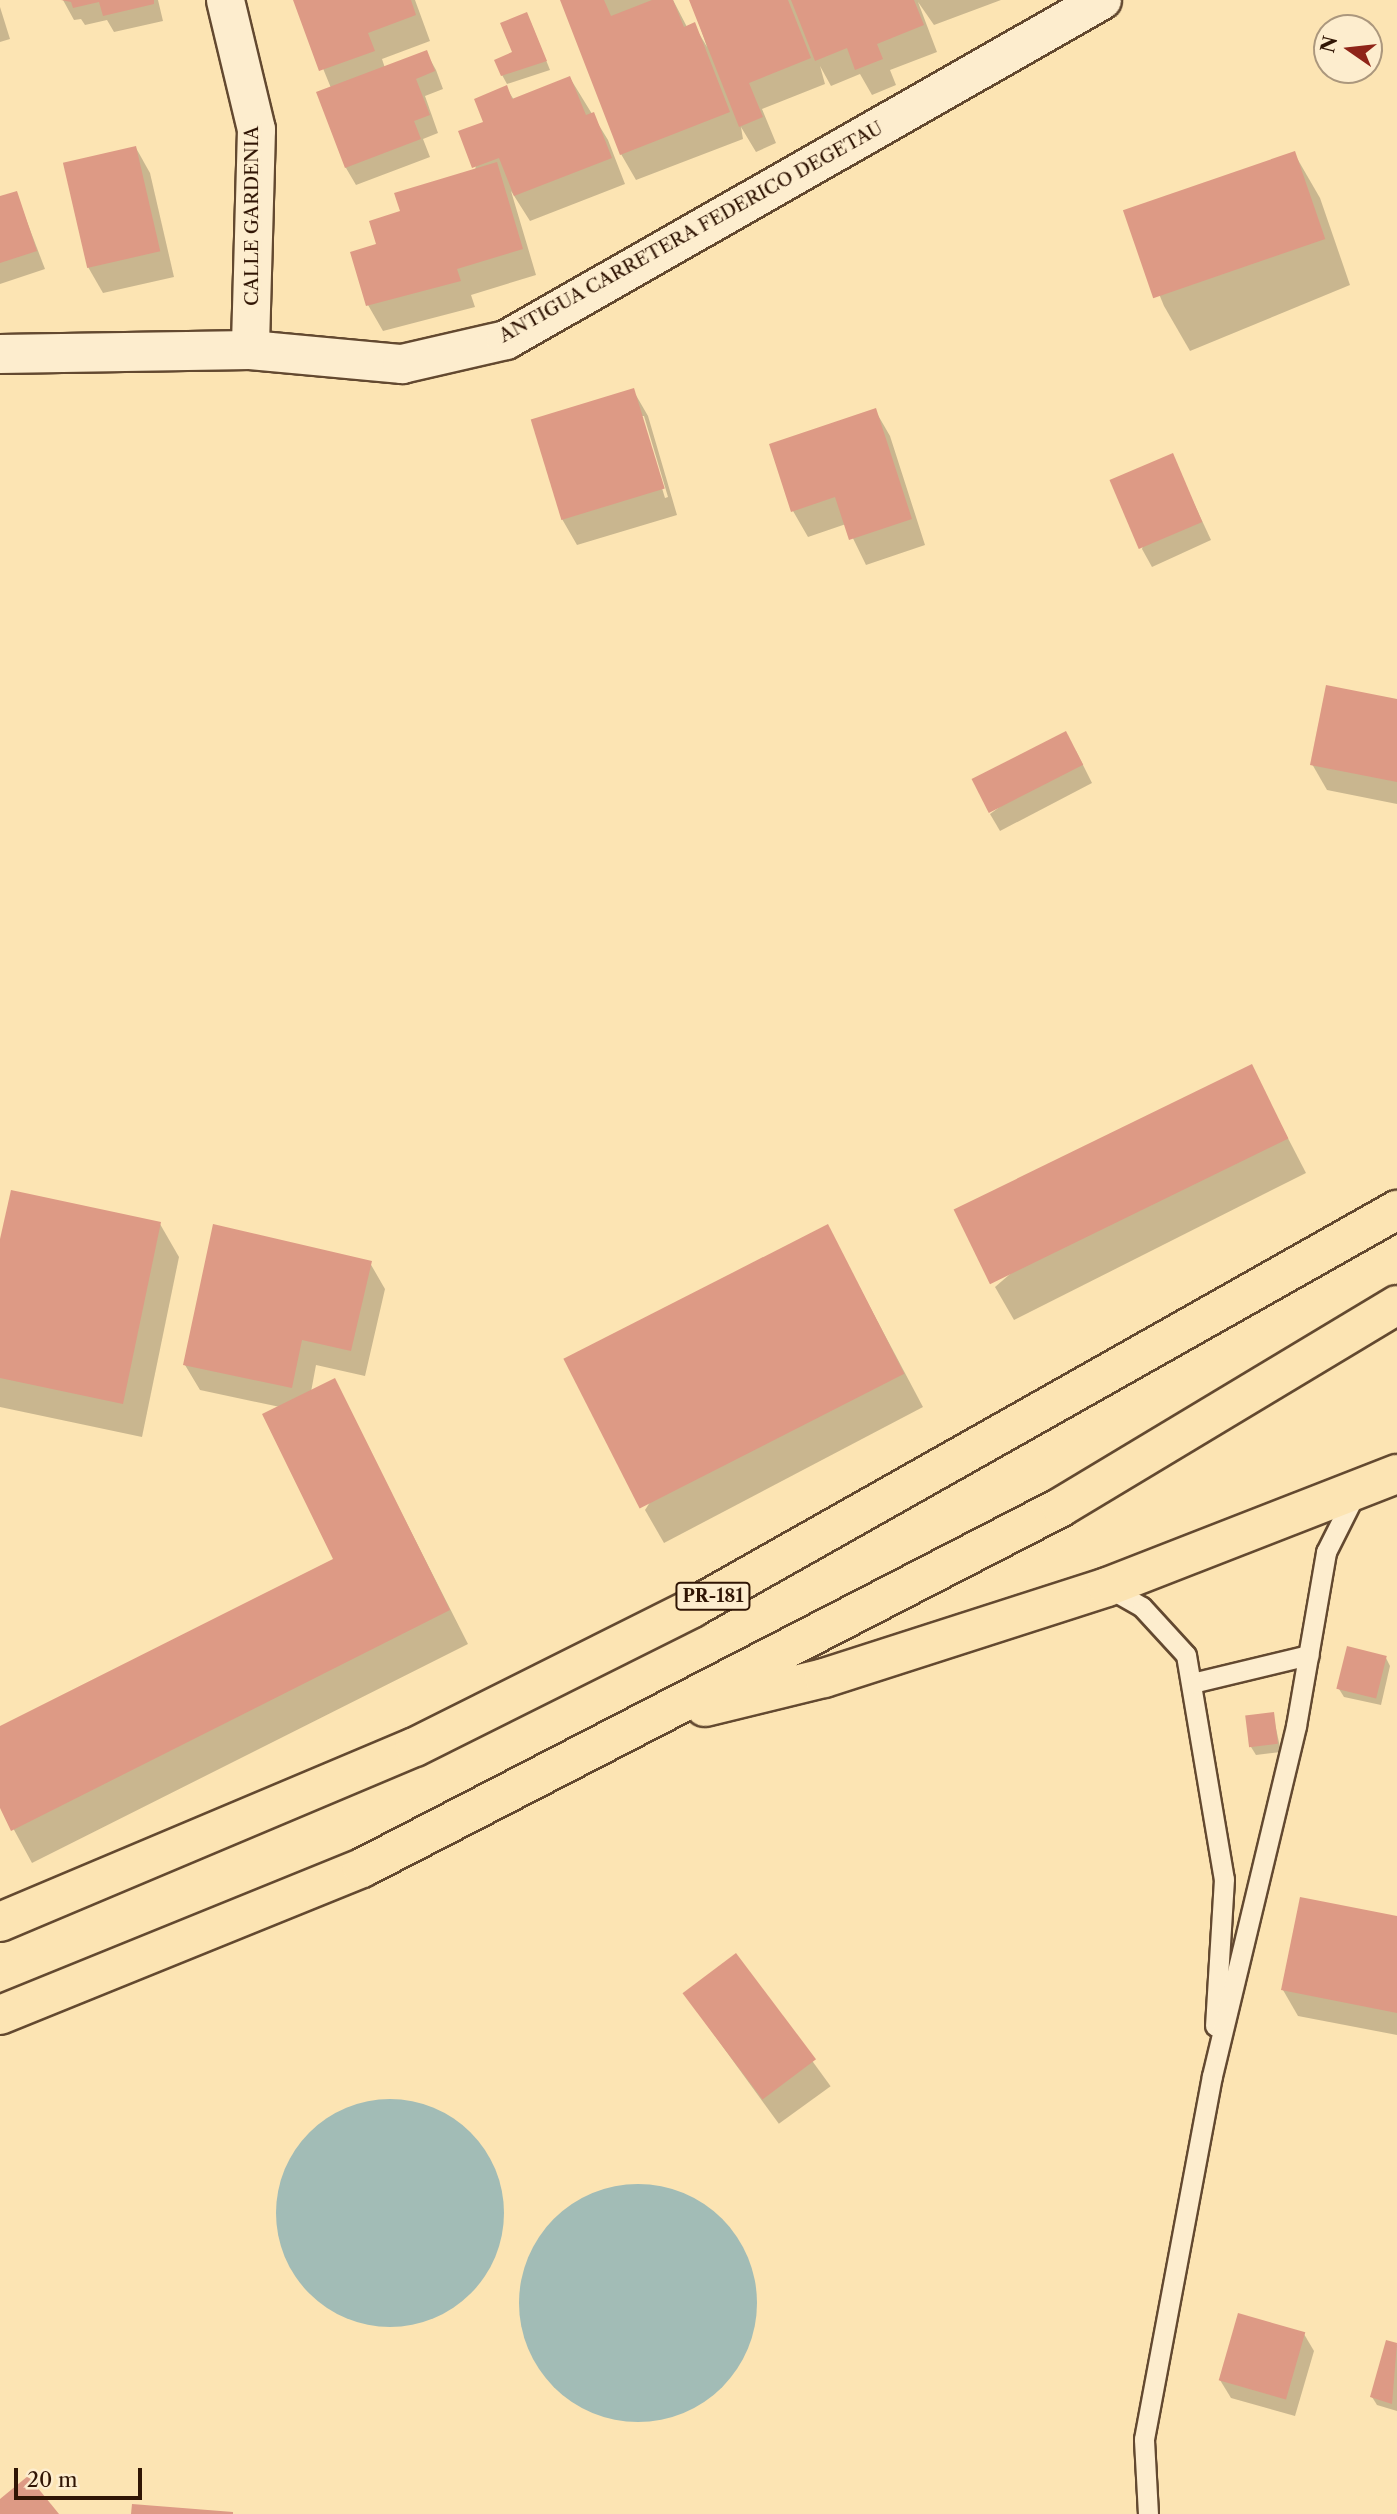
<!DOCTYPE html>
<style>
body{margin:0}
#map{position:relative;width:1397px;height:2514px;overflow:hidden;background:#fce4b3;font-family:"Libre Caslon Text",serif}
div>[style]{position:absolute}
.water>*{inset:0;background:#a2bcb6}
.round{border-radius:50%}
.shadow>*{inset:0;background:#0003;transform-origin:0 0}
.building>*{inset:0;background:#dd9a85;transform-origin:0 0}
.roads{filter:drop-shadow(2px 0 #634930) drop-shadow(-2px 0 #634930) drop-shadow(0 2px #634930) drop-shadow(0 -2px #634930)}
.service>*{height:19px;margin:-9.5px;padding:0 9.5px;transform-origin:9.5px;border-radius:9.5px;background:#fdedce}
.minor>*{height:37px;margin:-18.5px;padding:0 18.5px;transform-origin:18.5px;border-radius:18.5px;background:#fdedce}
.tertiary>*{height:38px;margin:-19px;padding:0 19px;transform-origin:19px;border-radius:19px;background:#fdedce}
.primary>*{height:38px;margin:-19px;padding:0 19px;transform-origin:19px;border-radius:19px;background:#fce4b3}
span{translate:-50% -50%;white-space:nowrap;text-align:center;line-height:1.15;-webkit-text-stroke:5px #fdedce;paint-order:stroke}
.shield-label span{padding:2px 5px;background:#fdedce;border:2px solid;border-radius:5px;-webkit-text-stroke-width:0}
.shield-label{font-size:18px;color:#301504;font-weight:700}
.street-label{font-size:19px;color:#301504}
.north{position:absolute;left:1313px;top:14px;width:70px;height:70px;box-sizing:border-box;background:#fdedce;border:2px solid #ab977d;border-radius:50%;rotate:284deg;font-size:19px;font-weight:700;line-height:28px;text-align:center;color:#301504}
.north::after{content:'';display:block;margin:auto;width:24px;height:32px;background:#8f2418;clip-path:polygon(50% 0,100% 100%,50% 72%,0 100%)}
.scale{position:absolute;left:14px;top:2468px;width:128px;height:32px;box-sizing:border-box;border:4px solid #301504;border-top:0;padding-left:9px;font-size:21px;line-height:24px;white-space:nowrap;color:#301504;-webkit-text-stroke:5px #fdedce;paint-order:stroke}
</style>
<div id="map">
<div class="water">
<div class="round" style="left:276px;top:2099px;width:228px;height:228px"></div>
<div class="round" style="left:519px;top:2184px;width:238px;height:238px"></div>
</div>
<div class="shadow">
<div style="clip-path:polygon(63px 0,158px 0,163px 21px,114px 32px,107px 20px,85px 25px,81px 19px,74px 20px)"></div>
<div style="clip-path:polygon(295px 0,415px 0,430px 41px,382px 59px,385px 68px,426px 52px,436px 70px,443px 89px,425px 96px,438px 133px,423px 139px,430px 157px,356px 185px,346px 168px,331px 88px)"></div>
<div style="clip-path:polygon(562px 0,673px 0,687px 27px,694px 25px,707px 47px,691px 0,1001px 0,934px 25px,918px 2px,937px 52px,890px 70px,896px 85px,872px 95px,860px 74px,831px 86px,820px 66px,825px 84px,762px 109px,776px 143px,756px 152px,741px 127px,743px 139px,636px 180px,621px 154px)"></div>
<div style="clip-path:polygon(0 7px,10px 39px,0 42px)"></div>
<div style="clip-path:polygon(531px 23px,550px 70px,507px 84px,502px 75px)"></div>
<div style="clip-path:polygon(570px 78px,608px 140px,625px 184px,530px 221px,511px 191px,536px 275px,471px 295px,475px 307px,383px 331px,368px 305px,379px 245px,402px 212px,475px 170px,485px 123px,506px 87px,514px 100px)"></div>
<div style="clip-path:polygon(136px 148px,150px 173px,174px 277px,103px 293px,88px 267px)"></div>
<div style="clip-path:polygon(1294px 153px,1320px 198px,1350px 285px,1190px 351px,1164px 306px,1129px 221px)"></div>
<div style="clip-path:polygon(16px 193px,45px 269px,0 284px,0 198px)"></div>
<div style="clip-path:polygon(evenodd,633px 390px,648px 416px,677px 515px,577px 545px,562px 519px,633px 390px,640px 416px,644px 416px,668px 497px,665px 498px,640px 416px)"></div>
<div style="clip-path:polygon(875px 410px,890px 436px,925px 545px,866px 565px,846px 524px,808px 537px,793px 511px)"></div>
<div style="clip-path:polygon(1172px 456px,1211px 540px,1152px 567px,1142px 549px)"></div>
<div style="clip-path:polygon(1397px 701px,1397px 804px,1327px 790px,1312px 764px)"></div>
<div style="clip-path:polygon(1076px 751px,1092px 783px,1000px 831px,990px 814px)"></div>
<div style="clip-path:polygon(1251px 1067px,1306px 1173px,1014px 1320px,995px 1287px)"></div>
<div style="clip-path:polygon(160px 1224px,179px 1257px,142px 1437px,0 1407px,0 1248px)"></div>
<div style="clip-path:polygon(827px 1226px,923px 1407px,664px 1543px,645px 1510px)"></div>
<div style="clip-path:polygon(370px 1263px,385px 1289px,365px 1376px,316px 1365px,311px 1392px,334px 1380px,468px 1644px,32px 1863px,0 1804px,0 1728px,335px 1559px,280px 1407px,200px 1390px,185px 1365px)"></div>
<div style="clip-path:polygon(1386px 1658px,1390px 1666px,1381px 1705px,1344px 1697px,1339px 1689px)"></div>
<div style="clip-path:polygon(1273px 1714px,1281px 1752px,1256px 1755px,1251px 1747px)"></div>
<div style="clip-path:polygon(1397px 1918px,1397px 2035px,1298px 2016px,1283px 1990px)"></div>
<div style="left:736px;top:1956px;width:161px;height:64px;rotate:54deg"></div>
<div style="clip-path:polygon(1304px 2334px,1314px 2351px,1295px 2416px,1231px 2398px,1220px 2380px)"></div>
<div style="clip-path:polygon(1387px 2342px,1397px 2345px,1397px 2411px,1377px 2405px,1372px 2397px)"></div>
</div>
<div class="building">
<div style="clip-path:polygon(61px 0,154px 0,154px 4px,103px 16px,99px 2px,73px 8px,71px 2px)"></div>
<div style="clip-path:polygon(293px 0,411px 0,416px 15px,368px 33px,375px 51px,319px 71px)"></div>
<div style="clip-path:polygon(560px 0,604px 0,611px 16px,652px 0,673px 0,684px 27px,695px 22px,730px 112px,620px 155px)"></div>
<div style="clip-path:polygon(689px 0,788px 0,811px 58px,749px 83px,763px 117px,739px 127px)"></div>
<div style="clip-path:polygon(791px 0,914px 0,924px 25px,877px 44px,883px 59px,855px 70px,847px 48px,815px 61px)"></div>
<div style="clip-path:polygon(527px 12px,547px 61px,501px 76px,494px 60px,512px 52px,500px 23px)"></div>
<div style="clip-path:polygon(427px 50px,435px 71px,416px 79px,430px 115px,414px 121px,421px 139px,345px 168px,316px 92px)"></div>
<div style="clip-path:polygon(570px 76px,586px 115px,594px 112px,612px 158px,514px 196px,499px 158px,472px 168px,458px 131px,483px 122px,474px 99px,507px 85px,512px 99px)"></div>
<div style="left:136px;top:146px;width:108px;height:75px;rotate:77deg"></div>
<div style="left:1295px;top:151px;width:93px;height:182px;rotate:71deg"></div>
<div style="clip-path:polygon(497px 162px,523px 249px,457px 269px,461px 281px,366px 306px,350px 252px,376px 244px,369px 221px,400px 211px,394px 193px)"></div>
<div style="clip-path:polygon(17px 191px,37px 251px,0 263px,0 196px)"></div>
<div style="left:634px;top:388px;width:105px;height:108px;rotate:73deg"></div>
<div style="clip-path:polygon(876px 408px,912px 519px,849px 540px,835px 497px,791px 512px,769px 444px)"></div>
<div style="left:1173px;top:453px;width:75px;height:69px;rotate:67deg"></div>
<div style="clip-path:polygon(1326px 685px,1397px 699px,1397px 782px,1310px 765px)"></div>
<div style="left:1066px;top:731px;width:38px;height:106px;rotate:63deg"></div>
<div style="left:1252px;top:1064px;width:83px;height:332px;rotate:64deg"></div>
<div style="clip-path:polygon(11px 1190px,161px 1222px,123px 1404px,0 1378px,0 1239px)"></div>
<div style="clip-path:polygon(213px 1224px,372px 1261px,351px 1351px,302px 1340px,292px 1388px,183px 1365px)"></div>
<div style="left:828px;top:1224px;width:168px;height:297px;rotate:63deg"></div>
<div style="clip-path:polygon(335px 1378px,450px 1610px,11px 1831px,0 1808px,0 1726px,333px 1559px,262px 1414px)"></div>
<div style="left:1347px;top:1646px;width:41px;height:44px;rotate:14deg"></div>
<div style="left:1274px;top:1712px;width:32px;height:29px;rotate:83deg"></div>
<div style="clip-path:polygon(1300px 1897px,1397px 1916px,1397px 2013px,1281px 1990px)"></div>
<div style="left:736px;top:1953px;width:133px;height:67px;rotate:53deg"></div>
<div style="left:1238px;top:2313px;width:70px;height:70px;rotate:16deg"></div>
<div style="clip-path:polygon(1386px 2340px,1397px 2343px,1392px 2404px,1370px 2397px)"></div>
<div style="clip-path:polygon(28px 2476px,59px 2514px,0 2514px,0 2499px)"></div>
<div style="clip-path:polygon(132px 2504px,233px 2512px,233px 2514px,131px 2514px)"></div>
</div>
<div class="roads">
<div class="service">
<div style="left:1107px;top:1587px;width:40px;rotate:29.7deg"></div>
<div style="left:1142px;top:1607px;width:65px;rotate:47.5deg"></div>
<div style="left:1186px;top:1655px;width:227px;rotate:80.4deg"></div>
<div style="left:1224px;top:1879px;width:147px;rotate:93.5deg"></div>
<div style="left:1192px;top:1683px;width:120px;rotate:-13.5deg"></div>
<div style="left:1148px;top:2514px;width:75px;rotate:-93.1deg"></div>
<div style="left:1144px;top:2439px;width:369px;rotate:-79.4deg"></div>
<div style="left:1212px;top:2076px;width:360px;rotate:-76.5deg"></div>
<div style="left:1296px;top:1726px;width:177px;rotate:-80.2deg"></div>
<div style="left:1326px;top:1552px;width:65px;rotate:-63.4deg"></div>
</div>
<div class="minor">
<div style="left:225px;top:0;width:133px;rotate:76.5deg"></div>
<div style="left:256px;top:129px;width:221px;rotate:91.6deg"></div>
</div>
<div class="tertiary">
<div style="left:0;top:354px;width:250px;rotate:-0.9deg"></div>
<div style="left:250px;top:350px;width:153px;rotate:5.3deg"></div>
<div style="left:402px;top:364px;width:107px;rotate:-13deg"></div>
<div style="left:506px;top:340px;width:686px;rotate:-29.7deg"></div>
</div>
<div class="primary">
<div style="left:705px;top:1707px;width:122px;rotate:-13.7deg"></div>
<div style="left:824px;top:1678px;width:297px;rotate:-17.8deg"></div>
<div style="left:1107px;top:1587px;width:311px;rotate:-21.3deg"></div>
<div style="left:0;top:1922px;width:450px;rotate:-22.9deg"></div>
<div style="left:415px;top:1747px;width:310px;rotate:-26.6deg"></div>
<div style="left:692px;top:1608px;width:810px;rotate:-29.45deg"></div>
<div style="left:0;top:2015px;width:391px;rotate:-22.1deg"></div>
<div style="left:362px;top:1868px;width:787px;rotate:-27.31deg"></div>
<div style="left:1061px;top:1507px;width:392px;rotate:-31deg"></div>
</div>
</div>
<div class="shield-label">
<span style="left:713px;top:1596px">PR-181</span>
</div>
<div class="street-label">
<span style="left:252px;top:216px;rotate:-90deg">CALLE GARDENIA</span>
<span style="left:691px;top:232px;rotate:-29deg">ANTIGUA CARRETERA FEDERICO DEGETAU</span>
</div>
<div class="north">N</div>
<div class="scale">20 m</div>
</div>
